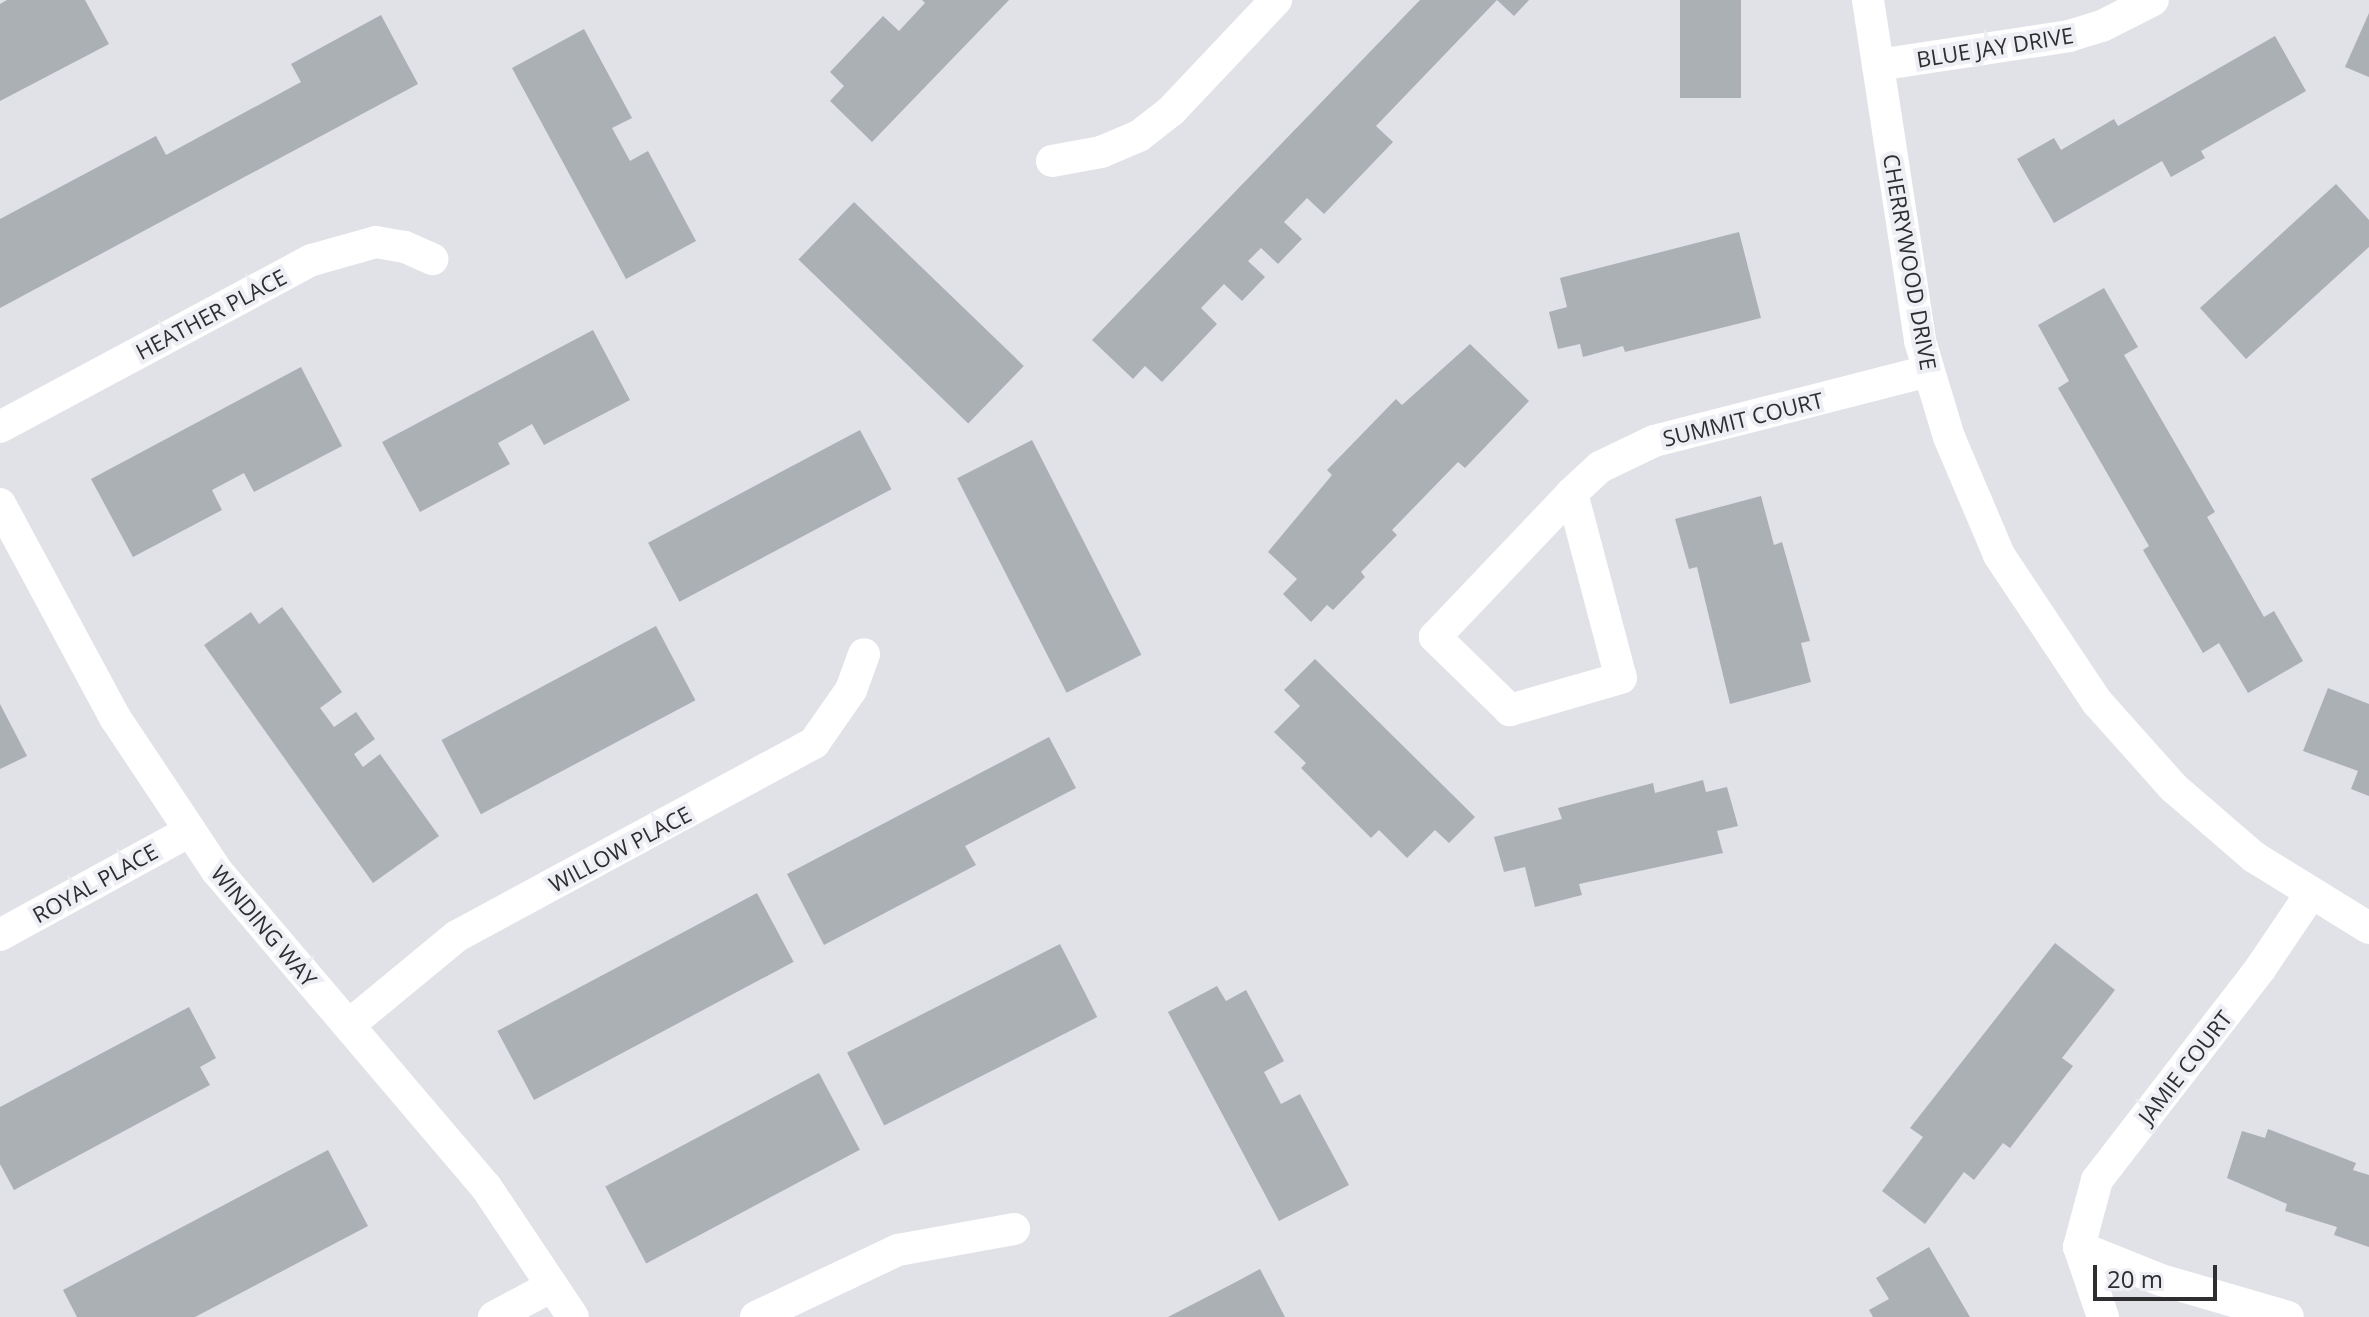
<!DOCTYPE html>
<style>
body{margin:0}
#map{position:relative;width:2369px;height:1317px;overflow:hidden;background:#e1e1e8;font-family:"Open Sans",sans-serif}
div>[style]{position:absolute}
.building>*{inset:0;background:#abb0b5;transform-origin:0 0}
.street>*{height:32px;margin:-16px;padding:0 16px;transform-origin:16px;border-radius:16px;background:#fff}
span{translate:-50% -50%;white-space:nowrap;text-align:center;line-height:1.15;-webkit-text-stroke:8px #eeeef5;paint-order:stroke}
.street-label{font-size:22px;color:#2e2e30}
.scale{position:absolute;left:2093px;top:1265px;width:124px;height:36px;box-sizing:border-box;border:4px solid #2e2e30;border-top:0;padding-left:10px;font-size:24px;line-height:28px;white-space:nowrap;color:#2e2e30;-webkit-text-stroke:6px #eeeef5;paint-order:stroke}
</style>
<div id="map">
<div class="building">
<div style="clip-path:polygon(7px 0,85px 0,109px 44px,0 101px,0 4px)"></div>
<div style="clip-path:polygon(922px 0,1009px 0,872px 142px,830px 101px,844px 86px,830px 72px,883px 16px,899px 31px,925px 3px)"></div>
<div style="clip-path:polygon(1420px 0,1529px 0,1514px 16px,1497px 0,1376px 126px,1393px 142px,1324px 214px,1307px 198px,1284px 222px,1302px 239px,1278px 264px,1261px 248px,1248px 261px,1265px 277px,1242px 301px,1224px 284px,1201px 308px,1217px 324px,1162px 382px,1145px 366px,1133px 379px,1092px 340px)"></div>
<div style="left:1680px;top:0;width:61px;height:98px"></div>
<div style="clip-path:polygon(2369px 13px,2369px 77px,2345px 67px)"></div>
<div style="clip-path:polygon(381px 15px,418px 84px,0 308px,0 219px,156px 136px,166px 155px,301px 82px,291px 64px)"></div>
<div style="clip-path:polygon(584px 29px,632px 118px,612px 128px,630px 161px,648px 151px,696px 241px,626px 279px,512px 68px)"></div>
<div style="clip-path:polygon(2275px 36px,2306px 91px,2201px 151px,2205px 158px,2171px 177px,2162px 161px,2054px 223px,2017px 159px,2054px 138px,2061px 150px,2114px 119px,2118px 126px)"></div>
<div style="clip-path:polygon(2336px 184px,2369px 220px,2369px 247px,2246px 359px,2200px 308px)"></div>
<div style="left:854px;top:202px;width:236px;height:80px;rotate:44deg"></div>
<div style="clip-path:polygon(1739px 232px,1761px 318px,1625px 352px,1623px 346px,1583px 357px,1580px 344px,1558px 349px,1549px 312px,1567px 307px,1560px 278px)"></div>
<div style="clip-path:polygon(2104px 288px,2138px 347px,2124px 355px,2215px 512px,2207px 517px,2264px 617px,2274px 611px,2303px 661px,2248px 693px,2219px 643px,2203px 653px,2143px 550px,2149px 546px,2058px 388px,2069px 381px,2038px 325px)"></div>
<div style="clip-path:polygon(593px 330px,630px 400px,544px 445px,532px 424px,498px 443px,510px 464px,420px 512px,382px 442px)"></div>
<div style="clip-path:polygon(1470px 344px,1529px 401px,1465px 468px,1458px 462px,1392px 530px,1397px 535px,1361px 572px,1365px 577px,1333px 610px,1327px 605px,1311px 622px,1283px 594px,1297px 579px,1268px 552px,1332px 475px,1327px 470px,1396px 399px,1402px 405px)"></div>
<div style="clip-path:polygon(301px 367px,342px 446px,254px 492px,244px 473px,212px 490px,222px 510px,133px 557px,91px 479px)"></div>
<div style="left:860px;top:430px;width:67px;height:240px;rotate:62deg"></div>
<div style="left:1032px;top:440px;width:241px;height:84px;rotate:63deg"></div>
<div style="clip-path:polygon(1761px 496px,1774px 545px,1782px 542px,1810px 641px,1801px 643px,1811px 682px,1730px 704px,1697px 567px,1689px 569px,1675px 519px)"></div>
<div style="clip-path:polygon(282px 607px,342px 692px,320px 708px,334px 727px,356px 712px,375px 739px,354px 754px,363px 767px,380px 754px,439px 836px,373px 883px,204px 645px,251px 612px,259px 624px)"></div>
<div style="left:656px;top:626px;width:84px;height:243px;rotate:62deg"></div>
<div style="clip-path:polygon(1315px 659px,1475px 817px,1449px 843px,1435px 830px,1407px 858px,1379px 830px,1371px 838px,1301px 768px,1306px 763px,1274px 732px,1300px 706px,1284px 690px)"></div>
<div style="clip-path:polygon(2328px 688px,2369px 704px,2369px 796px,2351px 789px,2358px 771px,2303px 751px)"></div>
<div style="clip-path:polygon(0 704px,27px 756px,0 769px)"></div>
<div style="clip-path:polygon(1049px 737px,1076px 788px,965px 846px,976px 865px,824px 945px,787px 874px)"></div>
<div style="clip-path:polygon(1703px 780px,1706px 792px,1727px 787px,1738px 826px,1717px 831px,1723px 853px,1579px 884px,1582px 895px,1535px 907px,1525px 867px,1504px 872px,1494px 837px,1562px 819px,1558px 808px,1653px 783px,1655px 793px)"></div>
<div style="left:757px;top:893px;width:78px;height:294px;rotate:62deg"></div>
<div style="clip-path:polygon(2055px 943px,2115px 990px,2062px 1058px,2073px 1066px,2010px 1148px,2003px 1143px,1974px 1180px,1964px 1172px,1925px 1224px,1882px 1191px,1923px 1137px,1910px 1128px)"></div>
<div style="left:1060px;top:944px;width:82px;height:239px;rotate:63deg"></div>
<div style="clip-path:polygon(1217px 986px,1226px 1001px,1246px 990px,1284px 1061px,1264px 1072px,1281px 1104px,1300px 1094px,1349px 1185px,1279px 1221px,1168px 1012px)"></div>
<div style="clip-path:polygon(189px 1007px,216px 1058px,200px 1067px,210px 1085px,14px 1190px,0 1164px,0 1107px)"></div>
<div style="left:819px;top:1073px;width:87px;height:242px;rotate:62deg"></div>
<div style="clip-path:polygon(2268px 1129px,2356px 1163px,2353px 1170px,2369px 1175px,2369px 1247px,2334px 1235px,2337px 1227px,2285px 1211px,2287px 1204px,2227px 1178px,2242px 1131px,2265px 1138px)"></div>
<div style="clip-path:polygon(328px 1150px,368px 1226px,195px 1317px,77px 1317px,63px 1290px)"></div>
<div style="clip-path:polygon(1929px 1247px,1970px 1317px,1873px 1317px,1869px 1310px,1889px 1299px,1876px 1278px)"></div>
<div style="clip-path:polygon(1260px 1269px,1285px 1317px,1168px 1317px,1234px 1283px)"></div>
</div>
<div class="street">
<div style="left:1868px;top:0;width:345px;rotate:81.3deg"></div>
<div style="left:1920px;top:341px;width:100px;rotate:73.2deg"></div>
<div style="left:1949px;top:437px;width:128px;rotate:67deg"></div>
<div style="left:1999px;top:555px;width:177px;rotate:56.3deg"></div>
<div style="left:2097px;top:702px;width:115px;rotate:48.2deg"></div>
<div style="left:2174px;top:788px;width:106px;rotate:40.8deg"></div>
<div style="left:2254px;top:857px;width:135px;rotate:31.7deg"></div>
<div style="left:1878px;top:65px;width:193px;rotate:-8.6deg"></div>
<div style="left:2069px;top:36px;width:34px;rotate:-17deg"></div>
<div style="left:2102px;top:26px;width:57px;rotate:-27deg"></div>
<div style="left:1052px;top:161px;width:50px;rotate:-10.4deg"></div>
<div style="left:1101px;top:152px;width:41px;rotate:-22.8deg"></div>
<div style="left:1139px;top:136px;width:41px;rotate:-38deg"></div>
<div style="left:1171px;top:111px;width:153px;rotate:-46.6deg"></div>
<div style="left:0;top:427px;width:354px;rotate:-28.2deg"></div>
<div style="left:312px;top:260px;width:66px;rotate:-15.7deg"></div>
<div style="left:376px;top:242px;width:29px;rotate:10deg"></div>
<div style="left:405px;top:247px;width:30px;rotate:24deg"></div>
<div style="left:1572px;top:493px;width:191px;rotate:75.2deg"></div>
<div style="left:1621px;top:678px;width:116px;rotate:163.9deg"></div>
<div style="left:1510px;top:710px;width:105px;rotate:-135.8deg"></div>
<div style="left:1435px;top:637px;width:199px;rotate:-46.4deg"></div>
<div style="left:1572px;top:493px;width:38px;rotate:-43deg"></div>
<div style="left:1600px;top:467px;width:60px;rotate:-25.7deg"></div>
<div style="left:1654px;top:441px;width:283px;rotate:-14.3deg"></div>
<div style="left:0;top:504px;width:244px;rotate:61.7deg"></div>
<div style="left:116px;top:719px;width:182px;rotate:56.4deg"></div>
<div style="left:217px;top:871px;width:415px;rotate:49.6deg"></div>
<div style="left:486px;top:1187px;width:156px;rotate:56.2deg"></div>
<div style="left:0;top:935px;width:217px;rotate:-28.7deg"></div>
<div style="left:349px;top:1025px;width:140px;rotate:-39.5deg"></div>
<div style="left:457px;top:936px;width:406px;rotate:-28.4deg"></div>
<div style="left:814px;top:743px;width:65px;rotate:-55.1deg"></div>
<div style="left:851px;top:690px;width:38px;rotate:-70deg"></div>
<div style="left:2079px;top:1247px;width:88px;rotate:21.9deg"></div>
<div style="left:2161px;top:1280px;width:132px;rotate:16.2deg"></div>
<div style="left:494px;top:1317px;width:66px;rotate:-28.1deg"></div>
<div style="left:756px;top:1317px;width:157px;rotate:-25.3deg"></div>
<div style="left:898px;top:1250px;width:118px;rotate:-10.3deg"></div>
<div style="left:2103px;top:1317px;width:74px;rotate:-108.9deg"></div>
<div style="left:2079px;top:1247px;width:69px;rotate:-75deg"></div>
<div style="left:2097px;top:1180px;width:267px;rotate:-52.3deg"></div>
<div style="left:2260px;top:969px;width:89px;rotate:-56deg"></div>
</div>
<div class="street-label">
<span style="left:1995px;top:47px;rotate:-9deg">BLUE JAY DRIVE</span>
<span style="left:1910px;top:262px;rotate:80deg">CHERRYWOOD DRIVE</span>
<span style="left:211px;top:314px;rotate:-28deg">HEATHER PLACE</span>
<span style="left:1743px;top:419px;rotate:-14deg">SUMMIT COURT</span>
<span style="left:620px;top:849px;rotate:-28deg">WILLOW PLACE</span>
<span style="left:95px;top:883px;rotate:-29deg">ROYAL PLACE</span>
<span style="left:264px;top:926px;rotate:50deg">WINDING WAY</span>
<span style="left:2185px;top:1067px;rotate:-52deg">JAMIE COURT</span>
</div>
<div class="scale">20 m</div>
</div>
